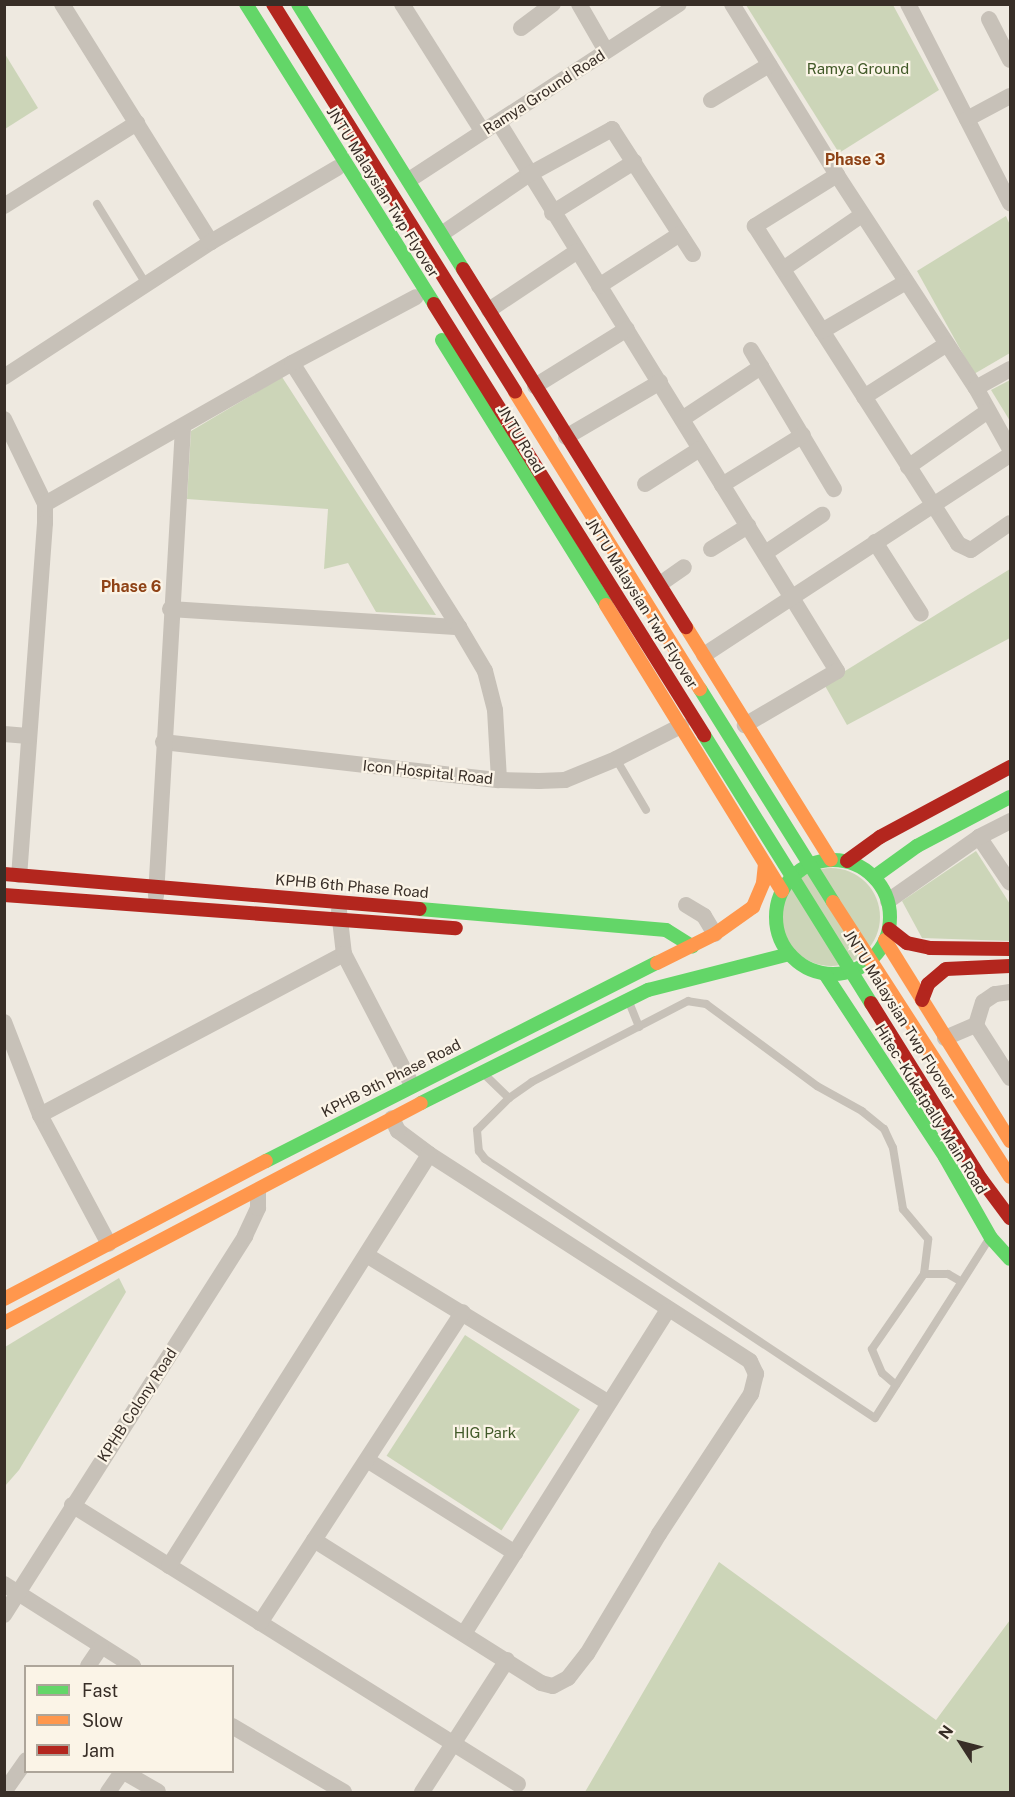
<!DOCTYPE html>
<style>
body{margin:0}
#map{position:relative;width:1015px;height:1797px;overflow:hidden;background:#eee9e0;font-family:"Public Sans",sans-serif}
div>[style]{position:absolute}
.green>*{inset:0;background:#ccd5b8;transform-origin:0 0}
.round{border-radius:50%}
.lane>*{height:8px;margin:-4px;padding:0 4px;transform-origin:4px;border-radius:4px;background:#c7c1b8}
.street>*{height:16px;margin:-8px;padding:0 8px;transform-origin:8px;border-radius:8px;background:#c7c1b8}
.fast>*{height:14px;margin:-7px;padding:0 7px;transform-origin:7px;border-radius:7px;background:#63d668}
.fast>.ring{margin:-7px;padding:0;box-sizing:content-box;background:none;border:14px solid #63d668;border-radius:50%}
.slow>*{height:14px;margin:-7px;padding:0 7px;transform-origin:7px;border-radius:7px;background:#ff974d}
.jam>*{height:14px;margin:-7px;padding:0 7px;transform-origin:7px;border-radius:7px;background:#b3261e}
.fast-bridge>*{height:14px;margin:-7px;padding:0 7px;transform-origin:7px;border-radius:7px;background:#63d668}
.slow-bridge>*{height:14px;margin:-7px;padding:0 7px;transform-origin:7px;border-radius:7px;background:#ff974d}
.jam-bridge>*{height:14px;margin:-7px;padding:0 7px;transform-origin:7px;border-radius:7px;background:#b3261e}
span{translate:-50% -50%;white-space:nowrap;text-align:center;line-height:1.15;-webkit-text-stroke:4.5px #fbf4e7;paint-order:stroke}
.park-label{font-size:15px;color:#415928}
.street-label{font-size:15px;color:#382e27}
.neighbourhood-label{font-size:16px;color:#8f4317;font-weight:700}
.frame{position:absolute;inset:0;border:6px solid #382e27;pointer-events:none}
.legend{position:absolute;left:24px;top:1665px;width:210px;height:108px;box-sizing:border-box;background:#fbf4e7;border:2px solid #ada59a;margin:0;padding:8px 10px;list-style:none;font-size:18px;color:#382e27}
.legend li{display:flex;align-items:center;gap:12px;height:30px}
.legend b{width:30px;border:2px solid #ada59a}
.north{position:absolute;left:931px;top:1713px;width:60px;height:60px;-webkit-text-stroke:4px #fbf4e7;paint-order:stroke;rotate:306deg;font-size:16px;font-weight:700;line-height:24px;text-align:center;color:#382e27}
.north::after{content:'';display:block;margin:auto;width:21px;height:27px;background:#382e27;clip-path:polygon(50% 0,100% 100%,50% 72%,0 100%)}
</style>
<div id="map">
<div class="green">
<div style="clip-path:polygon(746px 5px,893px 5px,939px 90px,839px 153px)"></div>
<div style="clip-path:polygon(5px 54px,38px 108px,5px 129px,4px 129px)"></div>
<div style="clip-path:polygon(1006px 216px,1010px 225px,1010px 353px,974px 374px,917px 271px)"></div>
<div style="clip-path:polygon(282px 377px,436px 615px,376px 612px,348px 563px,324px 569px,328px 509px,187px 499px,191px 431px)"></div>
<div style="clip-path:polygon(1010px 380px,1010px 421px,991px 390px)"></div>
<div style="clip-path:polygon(1010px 569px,1010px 638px,847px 725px,824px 684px)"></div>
<div style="clip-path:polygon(976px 851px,1010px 904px,1010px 941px,922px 938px,902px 901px)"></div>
<div class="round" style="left:782px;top:868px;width:98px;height:98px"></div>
<div style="clip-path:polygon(119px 1278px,126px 1292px,19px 1470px,5px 1486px,5px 1347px)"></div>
<div style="left:465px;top:1335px;width:137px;height:144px;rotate:33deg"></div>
<div style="clip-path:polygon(719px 1562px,936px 1720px,1010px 1620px,1010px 1792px,585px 1792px)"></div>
</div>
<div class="lane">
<div style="left:97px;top:204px;width:94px;rotate:58.5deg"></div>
<div style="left:616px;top:759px;width:59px;rotate:59.5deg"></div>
<div style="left:629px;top:1002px;width:27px;rotate:68deg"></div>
<div style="left:484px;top:1074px;width:35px;rotate:44deg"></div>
<div style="left:924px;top:1274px;width:24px"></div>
<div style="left:948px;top:1274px;width:14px;rotate:30deg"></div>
<div style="left:896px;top:1385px;width:18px;rotate:-139deg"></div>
<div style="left:882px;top:1373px;width:26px;rotate:-113deg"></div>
<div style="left:872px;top:1349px;width:91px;rotate:-55.3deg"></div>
<div style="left:924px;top:1274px;width:35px;rotate:-83deg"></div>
<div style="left:928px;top:1239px;width:39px;rotate:-130deg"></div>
<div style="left:903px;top:1209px;width:62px;rotate:-99.3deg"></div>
<div style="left:893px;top:1148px;width:21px;rotate:-115deg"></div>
<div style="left:884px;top:1129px;width:28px;rotate:-141deg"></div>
<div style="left:862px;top:1111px;width:51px;rotate:-150.9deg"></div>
<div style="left:817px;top:1086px;width:138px;rotate:-143.5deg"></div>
<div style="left:706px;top:1004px;width:18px;rotate:-171deg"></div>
<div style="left:688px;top:1001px;width:176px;rotate:152.6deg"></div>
<div style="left:532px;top:1082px;width:28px;rotate:145deg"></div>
<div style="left:509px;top:1098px;width:45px;rotate:135deg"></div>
<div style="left:477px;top:1130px;width:21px;rotate:85deg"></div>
<div style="left:479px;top:1151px;width:10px;rotate:53deg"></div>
<div style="left:485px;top:1159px;width:468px;rotate:33.6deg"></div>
<div style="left:875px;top:1418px;width:212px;rotate:-57.5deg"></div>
</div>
<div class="street">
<div style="left:62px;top:4px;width:281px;rotate:58deg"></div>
<div style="left:402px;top:4px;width:151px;rotate:57.7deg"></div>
<div style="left:579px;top:4px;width:54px;rotate:60.1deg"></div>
<div style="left:732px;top:4px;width:201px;rotate:58.4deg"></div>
<div style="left:837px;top:175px;width:254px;rotate:56.9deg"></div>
<div style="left:976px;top:388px;width:70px;rotate:60.9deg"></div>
<div style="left:908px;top:4px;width:224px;rotate:62.9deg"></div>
<div style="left:989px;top:19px;width:46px;rotate:62.9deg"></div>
<div style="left:521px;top:28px;width:40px;rotate:-37deg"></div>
<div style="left:711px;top:100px;width:68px;rotate:-31.1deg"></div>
<div style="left:967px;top:119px;width:49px;rotate:-28.1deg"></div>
<div style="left:499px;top:123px;width:644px;rotate:58.33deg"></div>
<div style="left:837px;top:671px;width:107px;rotate:149.6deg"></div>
<div style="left:837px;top:175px;width:97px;rotate:148.1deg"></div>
<div style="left:755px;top:226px;width:377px;rotate:57.4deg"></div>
<div style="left:958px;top:544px;width:14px;rotate:25deg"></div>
<div style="left:971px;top:550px;width:47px;rotate:-34.7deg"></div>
<div style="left:409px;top:180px;width:322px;rotate:-33.1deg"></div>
<div style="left:4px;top:206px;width:157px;rotate:-32deg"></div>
<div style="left:552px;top:213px;width:97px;rotate:-31.9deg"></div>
<div style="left:443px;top:233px;width:103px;rotate:-34.3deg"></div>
<div style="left:528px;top:175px;width:96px;rotate:-28.7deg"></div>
<div style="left:612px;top:129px;width:149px;rotate:57.1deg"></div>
<div style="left:783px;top:269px;width:96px;rotate:-34.4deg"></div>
<div style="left:599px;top:286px;width:96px;rotate:-32.7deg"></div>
<div style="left:489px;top:310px;width:105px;rotate:-33.7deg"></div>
<div style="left:822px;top:331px;width:97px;rotate:-30.3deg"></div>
<div style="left:751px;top:350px;width:162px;rotate:59.2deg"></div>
<div style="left:4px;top:377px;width:247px;rotate:-33.1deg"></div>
<div style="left:211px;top:242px;width:146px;rotate:-30.4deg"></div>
<div style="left:535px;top:386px;width:108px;rotate:-31.8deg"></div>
<div style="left:976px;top:388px;width:39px;rotate:-29deg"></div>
<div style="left:864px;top:397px;width:98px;rotate:-32.6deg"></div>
<div style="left:4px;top:419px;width:94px;rotate:64.2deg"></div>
<div style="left:45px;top:504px;width:19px;rotate:90deg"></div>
<div style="left:45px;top:523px;width:353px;rotate:94.2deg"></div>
<div style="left:682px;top:419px;width:95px;rotate:-33.4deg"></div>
<div style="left:566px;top:437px;width:109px;rotate:-30.3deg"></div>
<div style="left:908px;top:467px;width:98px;rotate:-35deg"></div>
<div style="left:645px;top:484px;width:65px;rotate:-32.5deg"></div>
<div style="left:722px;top:485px;width:95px;rotate:-31.7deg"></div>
<div style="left:45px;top:504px;width:284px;rotate:-29.7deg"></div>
<div style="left:875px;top:542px;width:85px;rotate:57.4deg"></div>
<div style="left:711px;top:549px;width:44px;rotate:-31.9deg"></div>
<div style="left:765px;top:553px;width:69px;rotate:-33.7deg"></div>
<div style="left:660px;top:584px;width:29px;rotate:-35deg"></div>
<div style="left:170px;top:609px;width:290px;rotate:3.6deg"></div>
<div style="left:459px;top:627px;width:312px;rotate:-122.3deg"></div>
<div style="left:292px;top:363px;width:140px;rotate:-28deg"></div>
<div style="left:459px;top:627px;width:51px;rotate:59.4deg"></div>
<div style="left:485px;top:671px;width:40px;rotate:75.6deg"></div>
<div style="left:495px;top:710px;width:70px;rotate:86.7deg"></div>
<div style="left:704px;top:655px;width:366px;rotate:-33.2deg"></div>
<div style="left:4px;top:734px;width:24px;rotate:5deg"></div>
<div style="left:163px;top:742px;width:338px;rotate:6.5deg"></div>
<div style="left:499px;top:780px;width:40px;rotate:1.4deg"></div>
<div style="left:539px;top:781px;width:26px;rotate:-2deg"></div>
<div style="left:565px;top:780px;width:55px;rotate:-22.4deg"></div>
<div style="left:616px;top:759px;width:73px;rotate:-26.9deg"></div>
<div style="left:979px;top:837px;width:55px;rotate:56deg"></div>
<div style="left:156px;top:896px;width:470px;rotate:-86.7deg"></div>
<div style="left:888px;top:901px;width:111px;rotate:-35.1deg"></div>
<div style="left:979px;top:837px;width:35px;rotate:-27deg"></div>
<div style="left:686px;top:905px;width:21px;rotate:31deg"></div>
<div style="left:704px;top:916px;width:21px;rotate:59deg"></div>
<div style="left:339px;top:911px;width:43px;rotate:83.4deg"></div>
<div style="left:1010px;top:992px;width:15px;rotate:172deg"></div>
<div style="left:995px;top:994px;width:14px;rotate:146deg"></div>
<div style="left:983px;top:1002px;width:24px;rotate:107deg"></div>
<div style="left:976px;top:1025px;width:63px;rotate:57.3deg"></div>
<div style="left:4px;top:1022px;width:100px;rotate:68.8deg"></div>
<div style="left:40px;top:1115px;width:146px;rotate:61.9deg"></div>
<div style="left:945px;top:1038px;width:34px;rotate:-23deg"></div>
<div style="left:40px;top:1115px;width:344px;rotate:-27.9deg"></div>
<div style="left:344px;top:954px;width:148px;rotate:62.6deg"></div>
<div style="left:368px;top:1256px;width:282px;rotate:31.4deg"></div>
<div style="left:367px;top:1460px;width:175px;rotate:32.1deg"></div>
<div style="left:72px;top:1505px;width:526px;rotate:32.03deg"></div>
<div style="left:314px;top:1540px;width:268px;rotate:32.2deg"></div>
<div style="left:541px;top:1683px;width:12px;rotate:14deg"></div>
<div style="left:553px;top:1686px;width:17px;rotate:-28deg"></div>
<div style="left:568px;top:1678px;width:31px;rotate:-52deg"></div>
<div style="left:587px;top:1654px;width:140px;rotate:-59deg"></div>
<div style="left:659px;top:1534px;width:168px;rotate:-56.7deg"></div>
<div style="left:751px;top:1394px;width:21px;rotate:-76deg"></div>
<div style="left:756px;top:1374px;width:14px;rotate:-115deg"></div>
<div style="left:750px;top:1361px;width:382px;rotate:-147.2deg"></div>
<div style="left:429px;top:1154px;width:39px;rotate:-143deg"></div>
<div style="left:398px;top:1131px;width:14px;rotate:-115deg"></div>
<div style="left:169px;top:1566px;width:487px;rotate:-57.7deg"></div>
<div style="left:4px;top:1584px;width:153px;rotate:32.4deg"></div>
<div style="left:4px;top:1615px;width:449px;rotate:-57.5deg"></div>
<div style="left:245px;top:1236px;width:31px;rotate:-65deg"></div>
<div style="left:258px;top:1208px;width:17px;rotate:-90deg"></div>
<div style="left:260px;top:1623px;width:371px;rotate:-56.9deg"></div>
<div style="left:465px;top:1632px;width:379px;rotate:-57.8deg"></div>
<div style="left:88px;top:1666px;width:23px;rotate:-56deg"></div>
<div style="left:232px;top:1726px;width:130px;rotate:30.5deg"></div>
<div style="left:124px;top:1772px;width:39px;rotate:30deg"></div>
<div style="left:4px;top:1792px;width:39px;rotate:-55deg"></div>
<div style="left:108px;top:1792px;width:24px;rotate:-55deg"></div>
<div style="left:422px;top:1792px;width:157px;rotate:-57.2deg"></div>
</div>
<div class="fast">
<div style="left:298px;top:4px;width:312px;rotate:58.1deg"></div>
<div style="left:442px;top:340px;width:312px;rotate:58.2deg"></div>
<div class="ring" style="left:776px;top:860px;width:100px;height:100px"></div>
<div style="left:874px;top:877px;width:53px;rotate:-35.8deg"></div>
<div style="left:917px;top:846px;width:105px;rotate:-27.8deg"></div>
<div style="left:420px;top:909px;width:247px;rotate:4.9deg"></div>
<div style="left:666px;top:930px;width:31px;rotate:32deg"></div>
<div style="left:825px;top:974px;width:219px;rotate:56.7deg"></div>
<div style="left:945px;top:1157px;width:93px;rotate:60.4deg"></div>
<div style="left:991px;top:1238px;width:28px;rotate:48deg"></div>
<div style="left:421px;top:1103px;width:254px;rotate:-26.5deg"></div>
<div style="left:648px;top:990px;width:146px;rotate:-14.3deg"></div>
<div style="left:266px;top:1161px;width:438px;rotate:-26.9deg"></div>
</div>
<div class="slow">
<div style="left:606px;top:605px;width:336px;rotate:58.4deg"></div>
<div style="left:686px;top:627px;width:274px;rotate:58.1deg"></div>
<div style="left:885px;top:940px;width:237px;rotate:58.1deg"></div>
<div style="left:657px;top:963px;width:65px;rotate:-26.6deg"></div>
<div style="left:715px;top:934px;width:47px;rotate:-35.4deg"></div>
<div style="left:753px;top:907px;width:26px;rotate:-67deg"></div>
<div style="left:763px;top:883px;width:19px;rotate:-84deg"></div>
<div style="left:4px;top:1299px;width:296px;rotate:-27.8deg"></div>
<div style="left:4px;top:1323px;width:471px;rotate:-27.8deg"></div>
</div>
<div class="jam">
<div style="left:463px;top:269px;width:422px;rotate:58.1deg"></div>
<div style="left:847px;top:861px;width:41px;rotate:-36deg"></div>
<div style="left:880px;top:837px;width:148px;rotate:-28.3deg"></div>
<div style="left:4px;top:874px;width:417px;rotate:4.8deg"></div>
<div style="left:4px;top:895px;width:453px;rotate:4.2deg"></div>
<div style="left:889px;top:929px;width:23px;rotate:38deg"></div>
<div style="left:907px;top:943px;width:24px;rotate:12deg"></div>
<div style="left:930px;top:948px;width:80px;rotate:0.7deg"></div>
<div style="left:922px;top:1000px;width:17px;rotate:-69deg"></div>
<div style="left:928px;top:984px;width:23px;rotate:-40deg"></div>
<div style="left:946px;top:969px;width:64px;rotate:-2.7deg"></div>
</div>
<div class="fast-bridge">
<div style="left:246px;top:4px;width:354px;rotate:57.9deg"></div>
<div style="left:700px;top:689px;width:251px;rotate:58deg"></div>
<div style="left:704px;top:735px;width:316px;rotate:58.1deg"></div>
</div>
<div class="slow-bridge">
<div style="left:515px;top:392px;width:350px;rotate:58.1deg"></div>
<div style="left:833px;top:902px;width:327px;rotate:57.2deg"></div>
</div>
<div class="jam-bridge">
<div style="left:273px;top:4px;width:457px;rotate:58deg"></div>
<div style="left:434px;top:304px;width:509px;rotate:57.93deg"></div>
<div style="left:871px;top:1003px;width:208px;rotate:58deg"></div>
<div style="left:981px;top:1179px;width:49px;rotate:53.4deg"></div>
</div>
<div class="park-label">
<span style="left:858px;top:69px">Ramya Ground</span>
<span style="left:485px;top:1433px">HIG Park</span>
</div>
<div class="street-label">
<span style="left:544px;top:92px;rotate:-33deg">Ramya Ground Road</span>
<span style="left:383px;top:192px;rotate:58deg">JNTU Malaysian Twp Flyover</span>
<span style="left:521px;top:439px;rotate:59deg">JNTU Road</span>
<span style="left:642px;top:603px;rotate:58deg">JNTU Malaysian Twp Flyover</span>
<span style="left:428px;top:772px;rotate:6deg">Icon Hospital Road</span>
<span style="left:352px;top:886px;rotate:5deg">KPHB 6th Phase Road</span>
<span style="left:900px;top:1015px;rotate:58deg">JNTU Malaysian Twp Flyover</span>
<span style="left:391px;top:1078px;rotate:-27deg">KPHB 9th Phase Road</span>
<span style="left:931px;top:1109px;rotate:58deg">Hitec - Kukatpally Main Road</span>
<span style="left:137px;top:1405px;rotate:-57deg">KPHB Colony Road</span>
</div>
<div class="neighbourhood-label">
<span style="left:855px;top:160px">Phase 3</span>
<span style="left:131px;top:587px">Phase 6</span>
</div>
<div class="frame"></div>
<ul class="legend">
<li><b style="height:8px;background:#63d668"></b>Fast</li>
<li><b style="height:8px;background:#ff974d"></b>Slow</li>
<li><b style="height:8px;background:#b3261e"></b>Jam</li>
</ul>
<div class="north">N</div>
</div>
